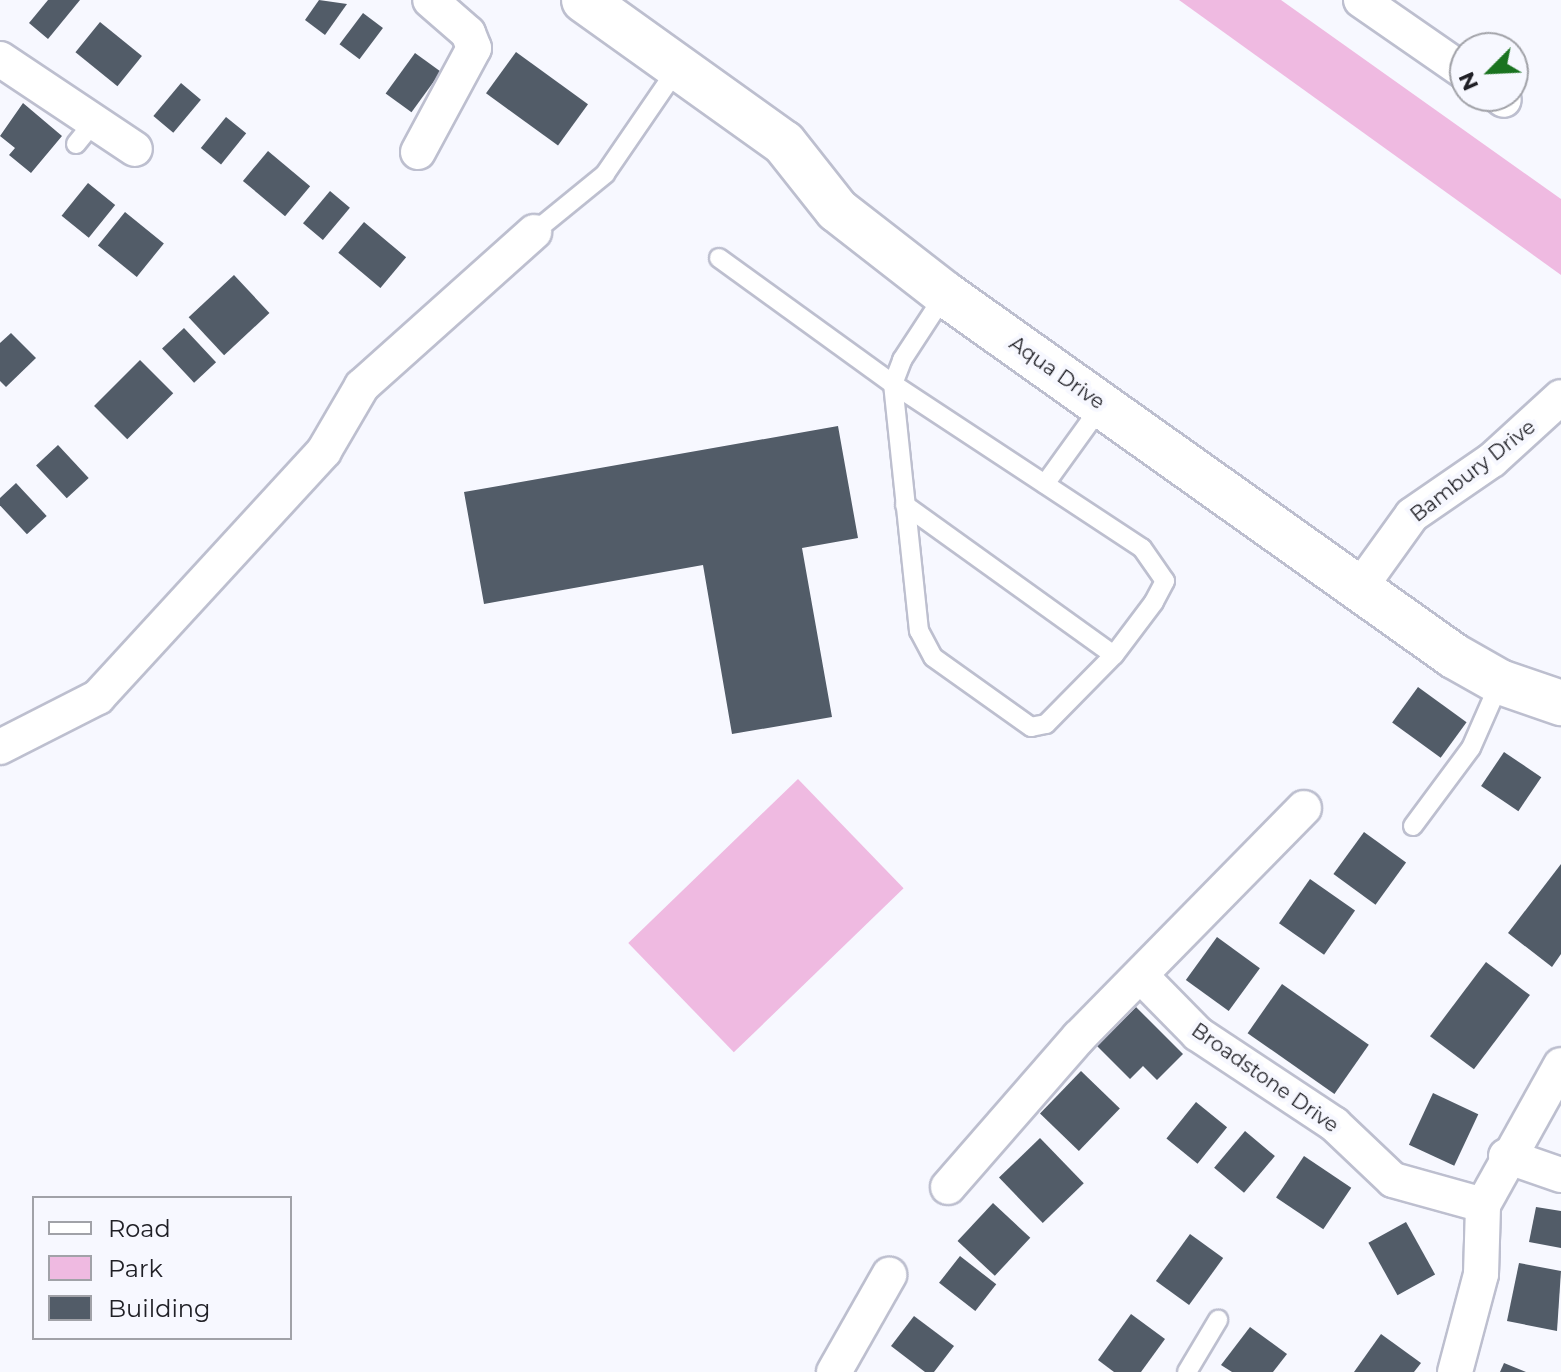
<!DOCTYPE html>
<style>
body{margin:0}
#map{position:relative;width:1561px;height:1372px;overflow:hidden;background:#f7f8ff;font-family:Montserrat,sans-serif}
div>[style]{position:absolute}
.green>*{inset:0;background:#efbae1;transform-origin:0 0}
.building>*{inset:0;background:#525c68;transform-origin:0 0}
.roads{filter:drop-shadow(2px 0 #bdbfcf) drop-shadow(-2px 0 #bdbfcf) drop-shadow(0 2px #bdbfcf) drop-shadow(0 -2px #bdbfcf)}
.service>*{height:18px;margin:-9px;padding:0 9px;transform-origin:9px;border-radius:9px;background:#fff}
.minor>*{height:34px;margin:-17px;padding:0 17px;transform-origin:17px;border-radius:17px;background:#fff}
.tertiary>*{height:44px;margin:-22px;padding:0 22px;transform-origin:22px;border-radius:22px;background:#fff}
span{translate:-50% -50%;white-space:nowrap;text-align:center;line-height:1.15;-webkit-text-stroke:8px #f7f8ff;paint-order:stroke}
.street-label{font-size:20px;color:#202026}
.legend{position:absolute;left:32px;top:1196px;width:260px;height:144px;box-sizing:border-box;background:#f7f8ff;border:2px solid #a1a2a8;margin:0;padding:10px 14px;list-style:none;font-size:24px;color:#202026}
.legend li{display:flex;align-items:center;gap:16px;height:40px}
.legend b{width:40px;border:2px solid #a1a2a8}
.north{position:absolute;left:1449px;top:32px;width:80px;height:80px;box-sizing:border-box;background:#f7f8ff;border:2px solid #a1a2a8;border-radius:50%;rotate:246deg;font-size:22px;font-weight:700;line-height:32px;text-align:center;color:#202026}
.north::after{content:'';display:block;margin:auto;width:28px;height:36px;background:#1a7320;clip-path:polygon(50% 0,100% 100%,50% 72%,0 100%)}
</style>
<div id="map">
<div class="green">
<div style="clip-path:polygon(1179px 0,1281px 0,1561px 199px,1561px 275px)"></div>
<div style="left:798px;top:779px;width:152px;height:236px;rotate:46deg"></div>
</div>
<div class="building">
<div style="clip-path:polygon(48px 0,80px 0,48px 39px,29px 23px)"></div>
<div style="clip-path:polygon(319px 0,347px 4px,325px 35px,305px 20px)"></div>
<div style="left:363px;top:13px;width:25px;height:39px;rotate:37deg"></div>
<div style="left:100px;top:22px;width:54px;height:39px;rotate:39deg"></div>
<div style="left:516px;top:52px;width:89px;height:51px;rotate:36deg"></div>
<div style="left:415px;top:53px;width:32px;height:50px;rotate:36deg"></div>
<div style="left:181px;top:83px;width:26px;height:43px;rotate:40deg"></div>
<div style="clip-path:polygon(23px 103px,62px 136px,31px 173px,9px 155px,15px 148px,0 136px)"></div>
<div style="left:226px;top:117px;width:26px;height:40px;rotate:39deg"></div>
<div style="left:268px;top:151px;width:55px;height:39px;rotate:40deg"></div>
<div style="left:88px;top:183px;width:35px;height:42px;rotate:39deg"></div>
<div style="left:330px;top:191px;width:26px;height:42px;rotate:40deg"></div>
<div style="left:125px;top:212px;width:50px;height:43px;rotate:39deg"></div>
<div style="left:364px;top:222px;width:55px;height:40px;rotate:40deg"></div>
<div style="left:234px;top:275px;width:52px;height:62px;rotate:47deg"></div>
<div style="left:184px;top:328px;width:47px;height:30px;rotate:47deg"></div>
<div style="clip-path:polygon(11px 333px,36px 358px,6px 387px,0 381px,0 343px)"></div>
<div style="left:140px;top:360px;width:47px;height:65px;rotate:45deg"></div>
<div style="clip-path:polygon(838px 426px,858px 538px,802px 548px,832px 717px,732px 734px,703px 565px,484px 604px,464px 492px)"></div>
<div style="left:58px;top:445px;width:45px;height:30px;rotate:47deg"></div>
<div style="left:16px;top:483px;width:45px;height:27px;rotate:47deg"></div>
<div style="left:1418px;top:687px;width:60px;height:44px;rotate:36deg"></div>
<div style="left:1504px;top:752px;width:45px;height:41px;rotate:34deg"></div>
<div style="left:1364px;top:832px;width:52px;height:52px;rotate:36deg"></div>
<div style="clip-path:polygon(1561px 864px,1561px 954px,1552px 967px,1508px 933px)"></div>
<div style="left:1310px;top:879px;width:55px;height:54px;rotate:35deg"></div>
<div style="left:1217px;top:937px;width:53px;height:53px;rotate:36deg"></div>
<div style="left:1486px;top:962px;width:55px;height:93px;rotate:37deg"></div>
<div style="left:1282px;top:984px;width:106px;height:60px;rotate:35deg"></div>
<div style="clip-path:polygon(1136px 1007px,1183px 1054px,1157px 1080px,1143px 1066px,1130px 1079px,1097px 1046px)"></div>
<div style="left:1081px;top:1071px;width:54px;height:59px;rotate:44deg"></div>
<div style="left:1433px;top:1093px;width:50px;height:57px;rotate:25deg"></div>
<div style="left:1196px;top:1102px;width:40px;height:47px;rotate:39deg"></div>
<div style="left:1245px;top:1131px;width:39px;height:48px;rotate:40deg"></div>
<div style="left:1040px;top:1138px;width:63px;height:57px;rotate:46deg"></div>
<div style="left:1304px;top:1156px;width:57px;height:50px;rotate:34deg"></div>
<div style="left:993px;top:1203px;width:51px;height:52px;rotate:43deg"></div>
<div style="clip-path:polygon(1536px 1207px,1561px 1211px,1561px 1248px,1529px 1242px)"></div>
<div style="left:1406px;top:1222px;width:60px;height:43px;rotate:61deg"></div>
<div style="left:1190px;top:1234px;width:41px;height:58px;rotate:36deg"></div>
<div style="left:960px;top:1256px;width:46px;height:34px;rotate:38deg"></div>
<div style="clip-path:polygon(1519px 1263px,1561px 1271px,1557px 1331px,1507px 1321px)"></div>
<div style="clip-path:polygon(1131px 1314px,1165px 1339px,1141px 1372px,1114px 1372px,1098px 1360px)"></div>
<div style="clip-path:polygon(914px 1316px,954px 1346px,934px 1372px,925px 1372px,891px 1346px)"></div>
<div style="clip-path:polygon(1250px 1327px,1287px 1354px,1273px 1372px,1232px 1372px,1221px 1365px)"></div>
<div style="clip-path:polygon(1381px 1334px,1421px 1363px,1414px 1372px,1354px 1372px)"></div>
<div style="clip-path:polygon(1504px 1363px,1526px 1372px,1500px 1372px)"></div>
</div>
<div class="roads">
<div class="service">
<div style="left:76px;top:144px;width:28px;rotate:-51deg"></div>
<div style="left:534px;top:232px;width:92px;rotate:-39.2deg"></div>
<div style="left:605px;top:174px;width:127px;rotate:-55.6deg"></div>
<div style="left:719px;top:258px;width:215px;rotate:35.9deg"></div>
<div style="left:893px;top:384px;width:298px;rotate:33.4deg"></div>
<div style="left:1142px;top:548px;width:40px;rotate:55.1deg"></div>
<div style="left:1165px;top:581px;width:24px;rotate:118deg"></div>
<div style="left:1154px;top:602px;width:66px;rotate:127deg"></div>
<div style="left:1114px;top:655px;width:97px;rotate:134.6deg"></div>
<div style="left:1046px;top:724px;width:15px;rotate:169deg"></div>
<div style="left:1031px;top:727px;width:120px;rotate:-144.5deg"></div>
<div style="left:933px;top:657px;width:30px;rotate:-118deg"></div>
<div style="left:919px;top:631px;width:248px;rotate:-96deg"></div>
<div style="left:893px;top:384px;width:26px;rotate:-69deg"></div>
<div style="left:902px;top:360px;width:79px;rotate:-56.9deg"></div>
<div style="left:1045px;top:484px;width:97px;rotate:-54.2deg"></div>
<div style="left:905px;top:505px;width:257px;rotate:35.7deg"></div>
<div style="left:1413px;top:826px;width:97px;rotate:-53.4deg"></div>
<div style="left:1471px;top:748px;width:72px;rotate:-66.3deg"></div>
<div style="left:1187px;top:1372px;width:61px;rotate:-59.2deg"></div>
</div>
<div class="minor">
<div style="left:1361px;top:0;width:126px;rotate:34.7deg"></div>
<div style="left:0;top:59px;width:162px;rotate:33.7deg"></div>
<div style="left:1499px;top:96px;width:6px;rotate:39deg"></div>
<div style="left:418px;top:152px;width:118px;rotate:-61.7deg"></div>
<div style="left:474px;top:48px;width:16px;rotate:-112deg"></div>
<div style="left:468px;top:33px;width:50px;rotate:-139deg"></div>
<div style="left:1361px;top:586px;width:87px;rotate:-54.3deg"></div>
<div style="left:1412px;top:515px;width:97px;rotate:-34.5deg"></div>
<div style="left:1492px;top:460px;width:93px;rotate:-42.4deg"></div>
<div style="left:0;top:747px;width:110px;rotate:-27deg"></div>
<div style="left:98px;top:697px;width:334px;rotate:-47.4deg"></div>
<div style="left:324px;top:451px;width:75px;rotate:-59.7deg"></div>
<div style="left:362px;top:386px;width:231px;rotate:-41.8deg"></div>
<div style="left:1141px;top:976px;width:81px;rotate:45.5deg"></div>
<div style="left:1198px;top:1034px;width:163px;rotate:33.5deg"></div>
<div style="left:1334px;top:1124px;width:81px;rotate:43.5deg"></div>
<div style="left:1393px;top:1180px;width:93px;rotate:15.5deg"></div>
<div style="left:1506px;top:1156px;width:58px;rotate:19.1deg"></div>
<div style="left:948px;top:1187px;width:199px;rotate:-48.9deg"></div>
<div style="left:1079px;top:1037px;width:321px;rotate:-45.5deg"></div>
<div style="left:834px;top:1372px;width:112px;rotate:-60.4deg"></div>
<div style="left:1455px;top:1372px;width:101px;rotate:-75.1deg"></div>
<div style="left:1481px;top:1274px;width:69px;rotate:-88.3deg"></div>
<div style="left:1483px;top:1205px;width:160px;rotate:-60.9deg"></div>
</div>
<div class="tertiary">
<div style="left:584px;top:0;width:246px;rotate:35.6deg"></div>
<div style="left:784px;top:143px;width:85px;rotate:51.7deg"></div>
<div style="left:837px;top:210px;width:137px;rotate:37.9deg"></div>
<div style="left:945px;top:294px;width:625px;rotate:35.42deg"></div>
<div style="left:1454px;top:656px;width:53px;rotate:29.5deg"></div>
<div style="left:1500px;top:682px;width:65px;rotate:19deg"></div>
</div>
</div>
<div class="street-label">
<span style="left:1057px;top:373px;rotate:35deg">Aqua Drive</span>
<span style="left:1473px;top:471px;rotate:-38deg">Bambury Drive</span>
<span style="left:1265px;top:1078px;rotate:35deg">Broadstone Drive</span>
</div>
<ul class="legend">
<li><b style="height:10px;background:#fff"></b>Road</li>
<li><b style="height:22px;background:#efbae1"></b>Park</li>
<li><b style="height:22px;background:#525c68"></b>Building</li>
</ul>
<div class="north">N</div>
</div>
